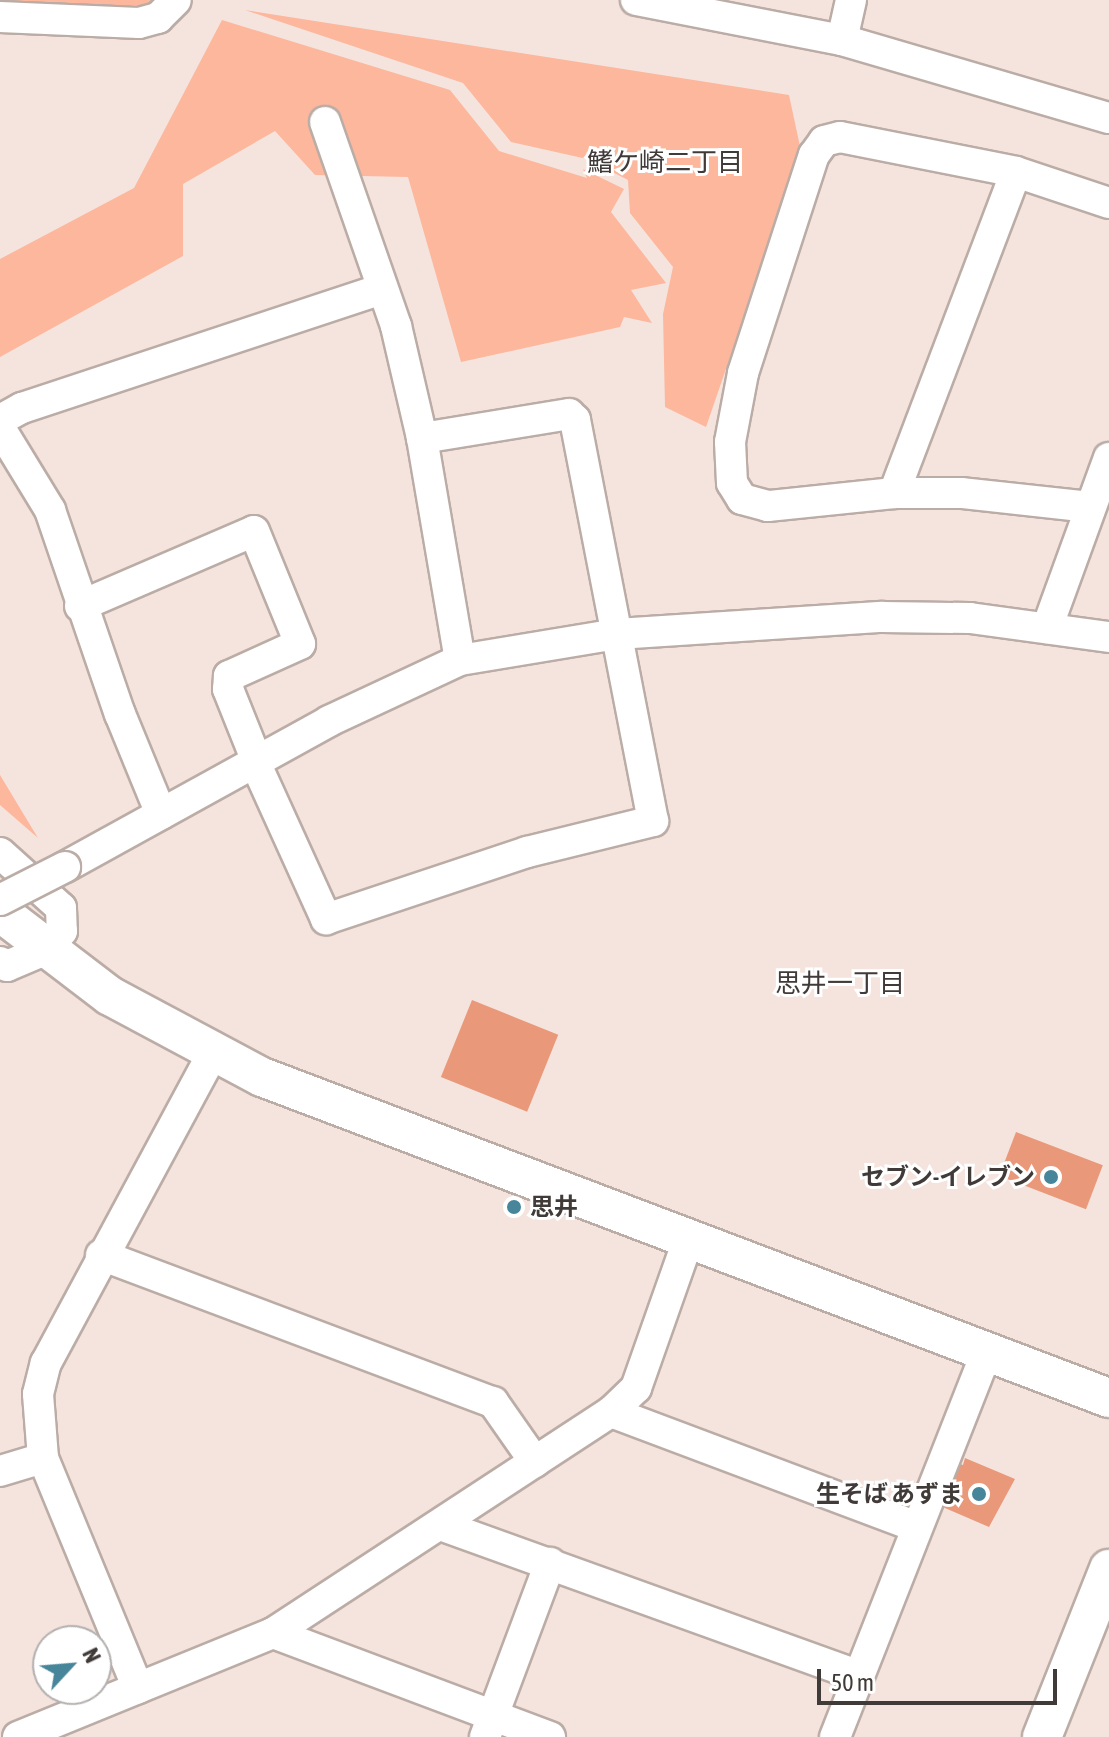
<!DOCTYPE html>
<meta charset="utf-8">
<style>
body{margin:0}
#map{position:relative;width:1109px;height:1737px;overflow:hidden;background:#f5e4de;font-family:"Asap Condensed","Noto Sans JP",sans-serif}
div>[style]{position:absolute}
.green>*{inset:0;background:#fcb79c;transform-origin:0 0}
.building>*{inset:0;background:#e99879;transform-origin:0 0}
.roads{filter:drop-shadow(2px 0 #bbaca6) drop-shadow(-2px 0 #bbaca6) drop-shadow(0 2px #bbaca6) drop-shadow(0 -2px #bbaca6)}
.minor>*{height:30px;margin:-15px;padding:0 15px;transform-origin:15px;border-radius:15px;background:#fff}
.tertiary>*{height:38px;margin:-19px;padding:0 19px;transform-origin:19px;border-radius:19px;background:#fff}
.bridges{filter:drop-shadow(2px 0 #bbaca6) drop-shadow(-2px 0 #bbaca6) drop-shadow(0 2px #bbaca6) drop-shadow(0 -2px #bbaca6)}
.minor-bridge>*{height:30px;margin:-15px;padding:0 15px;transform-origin:15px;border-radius:15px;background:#fff}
.dots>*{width:22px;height:22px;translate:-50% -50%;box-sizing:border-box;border:4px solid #fff;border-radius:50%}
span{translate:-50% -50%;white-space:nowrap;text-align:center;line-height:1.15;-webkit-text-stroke:6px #fff;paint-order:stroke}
.poi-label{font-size:24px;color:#403a38;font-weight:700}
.right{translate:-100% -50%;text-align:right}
.left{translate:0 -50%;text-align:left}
.neighbourhood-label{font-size:26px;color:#403a38}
.north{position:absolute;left:32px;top:1625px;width:80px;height:80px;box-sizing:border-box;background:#fff;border:2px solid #b3b0af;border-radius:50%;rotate:64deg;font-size:22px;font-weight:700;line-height:32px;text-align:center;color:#403a38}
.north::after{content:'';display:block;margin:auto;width:28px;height:36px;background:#46859a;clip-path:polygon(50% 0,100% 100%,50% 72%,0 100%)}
.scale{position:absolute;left:817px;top:1669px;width:240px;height:36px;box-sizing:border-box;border:4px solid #403a38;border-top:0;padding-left:10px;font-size:24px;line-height:28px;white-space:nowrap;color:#403a38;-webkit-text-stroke:6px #fff;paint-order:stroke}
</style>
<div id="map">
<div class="green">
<div style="left:0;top:0;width:160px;height:5px"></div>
<div style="clip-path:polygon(245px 10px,789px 95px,801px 151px,706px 427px,665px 407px,663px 314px,673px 267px,630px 213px,628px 180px,587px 159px,511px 142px,463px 83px)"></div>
<div style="clip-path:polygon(222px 20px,450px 90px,499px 151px,587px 178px,583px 169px,624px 189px,611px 212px,666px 283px,631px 290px,652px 323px,624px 317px,620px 327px,461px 362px,408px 177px,315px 175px,275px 131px,183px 184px,183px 256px,0 357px,0 259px,134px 188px)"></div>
<div style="clip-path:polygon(0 775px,38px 838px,0 805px)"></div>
</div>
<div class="building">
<div style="left:472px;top:1000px;width:93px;height:83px;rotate:22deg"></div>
<div style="left:1016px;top:1132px;width:93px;height:47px;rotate:21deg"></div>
<div style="clip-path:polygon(965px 1458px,1015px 1479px,989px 1527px,938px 1505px,950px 1460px,963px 1465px)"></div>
</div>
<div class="roads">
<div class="minor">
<div style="left:636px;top:0;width:210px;rotate:11deg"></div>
<div style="left:842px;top:40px;width:278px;rotate:16.3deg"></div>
<div style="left:0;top:17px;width:139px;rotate:2.5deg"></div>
<div style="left:139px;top:23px;width:20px;rotate:-15deg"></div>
<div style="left:158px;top:18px;width:25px;rotate:-45deg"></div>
<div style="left:842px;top:40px;width:41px;rotate:-77.3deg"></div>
<div style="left:325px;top:122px;width:216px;rotate:70.8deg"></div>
<div style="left:396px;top:326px;width:115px;rotate:76.9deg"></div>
<div style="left:422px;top:438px;width:225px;rotate:80.3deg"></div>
<div style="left:0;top:420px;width:25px;rotate:-29deg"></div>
<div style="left:22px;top:408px;width:379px;rotate:-18.3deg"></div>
<div style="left:0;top:428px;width:96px;rotate:58.6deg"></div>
<div style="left:50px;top:510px;width:216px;rotate:71.1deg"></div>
<div style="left:120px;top:714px;width:108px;rotate:67.7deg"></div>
<div style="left:894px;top:493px;width:343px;rotate:-69.2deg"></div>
<div style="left:1090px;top:507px;width:130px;rotate:-173.8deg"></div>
<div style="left:961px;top:493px;width:67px;rotate:180deg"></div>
<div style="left:894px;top:493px;width:127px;rotate:174.1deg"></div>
<div style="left:768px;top:506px;width:27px;rotate:-165deg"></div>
<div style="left:742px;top:499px;width:19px;rotate:-122deg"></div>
<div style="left:732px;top:483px;width:41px;rotate:-92.8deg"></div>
<div style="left:730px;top:442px;width:70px;rotate:-79.3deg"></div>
<div style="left:743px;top:373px;width:229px;rotate:-72deg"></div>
<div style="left:814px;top:155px;width:17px;rotate:-54deg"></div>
<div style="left:824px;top:141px;width:16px;rotate:-14deg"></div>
<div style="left:840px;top:137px;width:179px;rotate:11.2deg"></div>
<div style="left:1016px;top:172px;width:98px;rotate:18.4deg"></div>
<div style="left:80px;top:606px;width:189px;rotate:-23.3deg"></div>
<div style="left:254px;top:531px;width:122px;rotate:67.8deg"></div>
<div style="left:300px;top:644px;width:78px;rotate:155.7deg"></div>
<div style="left:229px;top:676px;width:13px;rotate:94deg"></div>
<div style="left:228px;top:689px;width:75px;rotate:68.2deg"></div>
<div style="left:1047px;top:628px;width:181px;rotate:-70deg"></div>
<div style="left:254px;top:760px;width:175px;rotate:65.6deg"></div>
<div style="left:326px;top:919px;width:212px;rotate:-18.4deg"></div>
<div style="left:527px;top:852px;width:130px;rotate:-13.8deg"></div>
<div style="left:653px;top:821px;width:409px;rotate:-101deg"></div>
<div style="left:575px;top:420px;width:8px;rotate:-135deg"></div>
<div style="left:569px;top:414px;width:149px;rotate:170.7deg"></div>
<div style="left:0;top:853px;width:82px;rotate:42deg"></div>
<div style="left:61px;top:908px;width:23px;rotate:88deg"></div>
<div style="left:62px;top:931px;width:25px;rotate:132deg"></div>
<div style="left:45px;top:950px;width:41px;rotate:157.2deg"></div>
<div style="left:7px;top:966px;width:8px;rotate:-150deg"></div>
<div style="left:65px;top:867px;width:302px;rotate:-28.9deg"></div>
<div style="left:329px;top:721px;width:145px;rotate:-25deg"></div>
<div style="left:460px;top:660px;width:159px;rotate:-9.4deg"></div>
<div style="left:617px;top:634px;width:266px;rotate:-3.7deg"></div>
<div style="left:882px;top:617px;width:88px;rotate:0.7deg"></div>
<div style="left:970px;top:618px;width:140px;rotate:7.8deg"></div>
<div style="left:101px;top:1255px;width:419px;rotate:20.6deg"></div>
<div style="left:493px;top:1402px;width:73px;rotate:55deg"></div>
<div style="left:611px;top:1412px;width:324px;rotate:20.6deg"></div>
<div style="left:43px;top:1458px;width:64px;rotate:-94.5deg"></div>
<div style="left:38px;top:1394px;width:32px;rotate:-76deg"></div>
<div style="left:46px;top:1363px;width:350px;rotate:-61.7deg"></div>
<div style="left:0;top:1471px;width:45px;rotate:-16.8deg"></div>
<div style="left:43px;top:1458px;width:249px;rotate:67.6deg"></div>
<div style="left:443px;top:1526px;width:440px;rotate:19.8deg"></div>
<div style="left:273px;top:1633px;width:296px;rotate:20.6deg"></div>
<div style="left:18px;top:1737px;width:275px;rotate:-22.2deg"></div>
<div style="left:273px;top:1633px;width:404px;rotate:-33.2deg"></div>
<div style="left:611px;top:1412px;width:35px;rotate:-44deg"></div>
<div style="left:636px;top:1388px;width:157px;rotate:-70.6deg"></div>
<div style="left:485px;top:1737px;width:186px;rotate:-69.5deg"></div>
<div style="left:835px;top:1737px;width:415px;rotate:-68.5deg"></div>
</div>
<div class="tertiary">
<div style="left:0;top:912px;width:138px;rotate:37.4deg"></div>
<div style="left:110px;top:996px;width:172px;rotate:28.1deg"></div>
<div style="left:262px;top:1077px;width:906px;rotate:20.76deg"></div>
<div style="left:1042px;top:1737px;width:181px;rotate:-68.3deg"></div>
</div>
</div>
<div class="bridges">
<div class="minor-bridge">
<div style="left:0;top:900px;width:73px;rotate:-26.9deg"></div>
</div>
</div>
<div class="dots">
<div style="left:1051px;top:1177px;background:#46859a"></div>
<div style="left:514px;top:1207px;background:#46859a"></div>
<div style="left:979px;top:1494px;background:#46859a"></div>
</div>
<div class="poi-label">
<span class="right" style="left:1035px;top:1177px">セブン-イレブン</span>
<span class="left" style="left:530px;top:1207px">思井</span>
<span class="right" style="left:963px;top:1494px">生そば あずま</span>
</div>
<div class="neighbourhood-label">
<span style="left:665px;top:163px">鰭ケ崎二丁目</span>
<span style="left:840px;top:984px">思井一丁目</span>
</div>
<div class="north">N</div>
<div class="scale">50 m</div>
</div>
